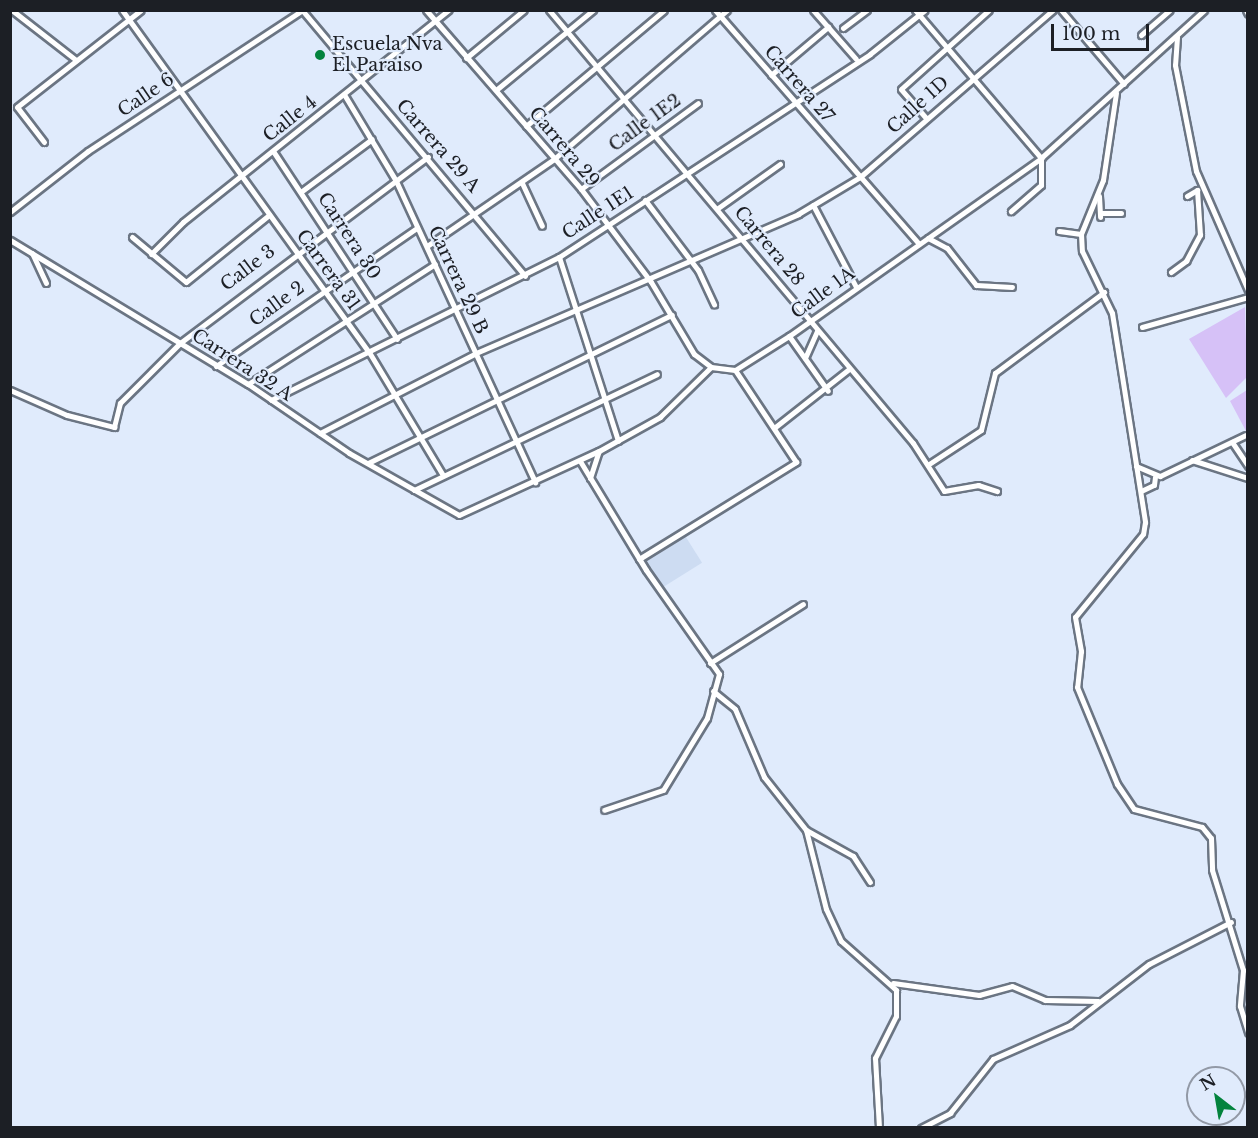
<!DOCTYPE html>
<style>
body{margin:0}
#map{position:relative;width:1258px;height:1138px;overflow:hidden;background:#e0ebfc;font-family:"Libre Baskerville",serif}
div>[style]{position:absolute}
.built>*{inset:0;background:#cddcf2;transform-origin:0 0}
.green>*{inset:0;background:#d6c1f7}
.roads{filter:drop-shadow(2px 0 #6b7583) drop-shadow(-2px 0 #6b7583) drop-shadow(0 2px #6b7583) drop-shadow(0 -2px #6b7583)}
.minor>*{height:5px;margin:-2.5px;padding:0 2.5px;transform-origin:2.5px;border-radius:2.5px;background:#fff}
.dots>*{width:16px;height:16px;translate:-50% -50%;box-sizing:border-box;border:3px solid #e0ebfc;border-radius:50%}
span{translate:-50% -50%;white-space:nowrap;text-align:center;line-height:1.15;-webkit-text-stroke:4.5px #e0ebfc;paint-order:stroke}
.poi-label{font-size:18px;color:#1c1f25}
.left{translate:0 -50%;text-align:left}
.street-label{font-size:18px;color:#1c1f25}
.frame{position:absolute;inset:0;border:12px solid #1c1f25;pointer-events:none}
.north{position:absolute;left:1186px;top:1066px;width:60px;height:60px;box-sizing:border-box;background:#e0ebfc;border:2px solid #9299a6;border-radius:50%;rotate:329deg;font-size:16px;font-weight:700;line-height:24px;text-align:center;color:#1c1f25}
.north::after{content:'';display:block;margin:auto;width:21px;height:27px;background:#03833d;clip-path:polygon(50% 0,100% 100%,50% 72%,0 100%)}
.scale{position:absolute;left:1051px;top:24px;width:98px;height:27px;box-sizing:border-box;border:3px solid #1c1f25;border-top:0;padding-left:8px;font-size:18px;line-height:21px;white-space:nowrap;color:#1c1f25;-webkit-text-stroke:4px #e0ebfc;paint-order:stroke}
</style>
<div id="map">
<div class="built">
<div style="left:684px;top:534px;width:34px;height:49px;rotate:58deg"></div>
</div>
<div class="green">
<div style="clip-path:polygon(1245px 307px,1247px 377px,1226px 398px,1189px 339px)"></div>
<div style="clip-path:polygon(1247px 390px,1247px 433px,1230px 401px)"></div>
</div>
<div class="roads">
<div class="minor">
<div style="left:122px;top:10px;width:422px;rotate:54.2deg"></div>
<div style="left:369px;top:352px;width:144px;rotate:59deg"></div>
<div style="left:302px;top:10px;width:347px;rotate:50deg"></div>
<div style="left:426px;top:10px;width:237px;rotate:49.1deg"></div>
<div style="left:581px;top:189px;width:116px;rotate:53deg"></div>
<div style="left:651px;top:282px;width:84px;rotate:59.2deg"></div>
<div style="left:694px;top:354px;width:21px;rotate:37deg"></div>
<div style="left:549px;top:10px;width:566px;rotate:49.95deg"></div>
<div style="left:913px;top:443px;width:57px;rotate:57.1deg"></div>
<div style="left:944px;top:491px;width:35px;rotate:-10deg"></div>
<div style="left:978px;top:485px;width:20px;rotate:18deg"></div>
<div style="left:715px;top:10px;width:310px;rotate:48.9deg"></div>
<div style="left:813px;top:10px;width:65px;rotate:48.7deg"></div>
<div style="left:915px;top:10px;width:194px;rotate:49.6deg"></div>
<div style="left:1041px;top:158px;width:27px;rotate:90deg"></div>
<div style="left:1041px;top:185px;width:40px;rotate:139deg"></div>
<div style="left:1061px;top:10px;width:97px;rotate:49.6deg"></div>
<div style="left:1246px;top:10px;width:4px;rotate:63deg"></div>
<div style="left:13px;top:11px;width:80px;rotate:37.9deg"></div>
<div style="left:843px;top:28px;width:30px;rotate:-37deg"></div>
<div style="left:1141px;top:35px;width:38px;rotate:-41deg"></div>
<div style="left:1177px;top:37px;width:28px;rotate:94deg"></div>
<div style="left:1175px;top:65px;width:108px;rotate:78.8deg"></div>
<div style="left:1196px;top:171px;width:130px;rotate:66.4deg"></div>
<div style="left:466px;top:58px;width:75px;rotate:-39.6deg"></div>
<div style="left:771px;top:75px;width:75px;rotate:-40.1deg"></div>
<div style="left:496px;top:90px;width:126px;rotate:-39.5deg"></div>
<div style="left:1116px;top:93px;width:88px;rotate:98.5deg"></div>
<div style="left:1103px;top:180px;width:58px;rotate:112.2deg"></div>
<div style="left:1081px;top:234px;width:17px;rotate:87deg"></div>
<div style="left:1082px;top:251px;width:69px;rotate:64.2deg"></div>
<div style="left:1112px;top:313px;width:212px;rotate:81deg"></div>
<div style="left:1145px;top:522px;width:12px;rotate:99deg"></div>
<div style="left:1143px;top:534px;width:107px;rotate:129.3deg"></div>
<div style="left:1075px;top:617px;width:35px;rotate:80deg"></div>
<div style="left:1081px;top:651px;width:36px;rotate:96deg"></div>
<div style="left:1077px;top:687px;width:105px;rotate:67.6deg"></div>
<div style="left:1117px;top:784px;width:30px;rotate:56deg"></div>
<div style="left:1134px;top:809px;width:70px;rotate:14.8deg"></div>
<div style="left:1202px;top:827px;width:14px;rotate:51deg"></div>
<div style="left:1211px;top:838px;width:32px;rotate:88deg"></div>
<div style="left:1212px;top:870px;width:105px;rotate:72.8deg"></div>
<div style="left:1243px;top:970px;width:36px;rotate:95deg"></div>
<div style="left:1240px;top:1006px;width:28px;rotate:73deg"></div>
<div style="left:345px;top:96px;width:99px;rotate:59deg"></div>
<div style="left:396px;top:181px;width:332px;rotate:65.2deg"></div>
<div style="left:926px;top:118px;width:38px;rotate:-131deg"></div>
<div style="left:901px;top:89px;width:118px;rotate:-41.9deg"></div>
<div style="left:526px;top:126px;width:180px;rotate:-40deg"></div>
<div style="left:44px;top:142px;width:44px;rotate:-127.6deg"></div>
<div style="left:17px;top:107px;width:157px;rotate:-38deg"></div>
<div style="left:273px;top:151px;width:225px;rotate:56.6deg"></div>
<div style="left:522px;top:183px;width:47px;rotate:65.1deg"></div>
<div style="left:581px;top:189px;width:145px;rotate:-36.3deg"></div>
<div style="left:302px;top:191px;width:87px;rotate:-36.6deg"></div>
<div style="left:1099px;top:196px;width:21px;rotate:87deg"></div>
<div style="left:1187px;top:196px;width:12px;rotate:-31deg"></div>
<div style="left:645px;top:200px;width:88px;rotate:52.9deg"></div>
<div style="left:698px;top:270px;width:38px;rotate:65deg"></div>
<div style="left:813px;top:205px;width:93px;rotate:62.3deg"></div>
<div style="left:718px;top:208px;width:76px;rotate:-35.4deg"></div>
<div style="left:10px;top:212px;width:99px;rotate:-38deg"></div>
<div style="left:88px;top:151px;width:257px;rotate:-33.3deg"></div>
<div style="left:1101px;top:213px;width:20px"></div>
<div style="left:1059px;top:231px;width:22px;rotate:8deg"></div>
<div style="left:132px;top:237px;width:70px;rotate:39.8deg"></div>
<div style="left:186px;top:282px;width:107px;rotate:-38.9deg"></div>
<div style="left:928px;top:238px;width:21px;rotate:28deg"></div>
<div style="left:947px;top:248px;width:47px;rotate:51.9deg"></div>
<div style="left:976px;top:285px;width:36px;rotate:3deg"></div>
<div style="left:10px;top:240px;width:278px;rotate:31.2deg"></div>
<div style="left:248px;top:384px;width:122px;rotate:34.3deg"></div>
<div style="left:349px;top:453px;width:126px;rotate:29.4deg"></div>
<div style="left:459px;top:515px;width:154px;rotate:-24.6deg"></div>
<div style="left:599px;top:451px;width:70px;rotate:-29.1deg"></div>
<div style="left:660px;top:417px;width:71px;rotate:-44.4deg"></div>
<div style="left:711px;top:367px;width:24px;rotate:7deg"></div>
<div style="left:735px;top:370px;width:64px;rotate:-32.2deg"></div>
<div style="left:789px;top:336px;width:309px;rotate:-35.2deg"></div>
<div style="left:1041px;top:158px;width:220px;rotate:-42.2deg"></div>
<div style="left:427px;top:246px;width:154px;rotate:-34.4deg"></div>
<div style="left:554px;top:159px;width:228px;rotate:-40.7deg"></div>
<div style="left:32px;top:253px;width:33px;rotate:65deg"></div>
<div style="left:151px;top:254px;width:45px;rotate:-45deg"></div>
<div style="left:183px;top:222px;width:340px;rotate:-38.6deg"></div>
<div style="left:559px;top:257px;width:193px;rotate:72.2deg"></div>
<div style="left:1171px;top:272px;width:19px;rotate:-36deg"></div>
<div style="left:1186px;top:261px;width:30px;rotate:-62deg"></div>
<div style="left:1200px;top:235px;width:45px;rotate:-93.8deg"></div>
<div style="left:1142px;top:327px;width:110px;rotate:-15.8deg"></div>
<div style="left:789px;top:336px;width:67px;rotate:54.7deg"></div>
<div style="left:805px;top:358px;width:30px;rotate:-66deg"></div>
<div style="left:216px;top:366px;width:244px;rotate:-34.5deg"></div>
<div style="left:248px;top:384px;width:222px;rotate:-32.7deg"></div>
<div style="left:10px;top:390px;width:62px;rotate:23.7deg"></div>
<div style="left:67px;top:415px;width:49px;rotate:14.3deg"></div>
<div style="left:114px;top:427px;width:25px;rotate:-76deg"></div>
<div style="left:120px;top:403px;width:85px;rotate:-45deg"></div>
<div style="left:180px;top:343px;width:310px;rotate:-36.9deg"></div>
<div style="left:271px;top:400px;width:322px;rotate:-26.4deg"></div>
<div style="left:559px;top:257px;width:371px;rotate:-33.1deg"></div>
<div style="left:870px;top:54px;width:70px;rotate:-38.7deg"></div>
<div style="left:774px;top:428px;width:95px;rotate:-38.2deg"></div>
<div style="left:320px;top:433px;width:175px;rotate:-27.1deg"></div>
<div style="left:476px;top:353px;width:351px;rotate:-23.3deg"></div>
<div style="left:798px;top:214px;width:72px;rotate:-30.8deg"></div>
<div style="left:860px;top:177px;width:255px;rotate:-40.9deg"></div>
<div style="left:1232px;top:442px;width:29px;rotate:56deg"></div>
<div style="left:1192px;top:460px;width:59px;rotate:17.8deg"></div>
<div style="left:580px;top:461px;width:127px;rotate:58.8deg"></div>
<div style="left:646px;top:570px;width:127px;rotate:54.9deg"></div>
<div style="left:719px;top:674px;width:46px;rotate:105.3deg"></div>
<div style="left:707px;top:718px;width:84px;rotate:121.4deg"></div>
<div style="left:663px;top:790px;width:62px;rotate:161.3deg"></div>
<div style="left:368px;top:463px;width:338px;rotate:-26deg"></div>
<div style="left:929px;top:464px;width:62px;rotate:-33.2deg"></div>
<div style="left:981px;top:430px;width:59px;rotate:-76.2deg"></div>
<div style="left:995px;top:373px;width:136px;rotate:-36.6deg"></div>
<div style="left:1136px;top:466px;width:26px;rotate:23deg"></div>
<div style="left:1160px;top:476px;width:95px;rotate:-25.5deg"></div>
<div style="left:590px;top:478px;width:28px;rotate:-72deg"></div>
<div style="left:414px;top:490px;width:269px;rotate:-25.5deg"></div>
<div style="left:1141px;top:491px;width:14px;rotate:-25deg"></div>
<div style="left:1154px;top:485px;width:8px;rotate:-83deg"></div>
<div style="left:639px;top:559px;width:185px;rotate:-31.7deg"></div>
<div style="left:796px;top:462px;width:110px;rotate:-123.5deg"></div>
<div style="left:710px;top:663px;width:110px;rotate:-32.4deg"></div>
<div style="left:713px;top:691px;width:28px;rotate:39deg"></div>
<div style="left:735px;top:709px;width:74px;rotate:66.9deg"></div>
<div style="left:764px;top:777px;width:68px;rotate:51.6deg"></div>
<div style="left:806px;top:830px;width:81px;rotate:75.8deg"></div>
<div style="left:826px;top:909px;width:35px;rotate:65deg"></div>
<div style="left:841px;top:941px;width:74px;rotate:41.7deg"></div>
<div style="left:896px;top:990px;width:26px;rotate:90deg"></div>
<div style="left:896px;top:1016px;width:47px;rotate:116.6deg"></div>
<div style="left:875px;top:1058px;width:70px;rotate:86.7deg"></div>
<div style="left:806px;top:830px;width:54px;rotate:29deg"></div>
<div style="left:853px;top:856px;width:31px;rotate:57deg"></div>
<div style="left:893px;top:983px;width:87px;rotate:7.9deg"></div>
<div style="left:979px;top:995px;width:34px;rotate:-15deg"></div>
<div style="left:1012px;top:986px;width:36px;rotate:23deg"></div>
<div style="left:1045px;top:1000px;width:53px;rotate:1.1deg"></div>
<div style="left:921px;top:1128px;width:33px;rotate:-27deg"></div>
<div style="left:950px;top:1113px;width:69px;rotate:-51.5deg"></div>
<div style="left:993px;top:1059px;width:84px;rotate:-23.8deg"></div>
<div style="left:1070px;top:1025px;width:100px;rotate:-37.7deg"></div>
<div style="left:1149px;top:964px;width:92px;rotate:-27.1deg"></div>
</div>
</div>
<div class="dots">
<div style="left:320px;top:55px;background:#03833d"></div>
</div>
<div class="poi-label">
<span class="left" style="left:332px;top:55px">Escuela Nva<br>El Paraiso</span>
</div>
<div class="street-label">
<span style="left:799px;top:84px;rotate:49deg">Carrera 27</span>
<span style="left:146px;top:95px;rotate:-34deg">Calle 6</span>
<span style="left:918px;top:105px;rotate:-42deg">Calle 1D</span>
<span style="left:290px;top:119px;rotate:-38deg">Calle 4</span>
<span style="left:645px;top:123px;rotate:-36deg">Calle 1E2</span>
<span style="left:438px;top:146px;rotate:49deg">Carrera 29 A</span>
<span style="left:564px;top:147px;rotate:50deg">Carrera 29</span>
<span style="left:598px;top:213px;rotate:-33deg">Calle 1E1</span>
<span style="left:349px;top:236px;rotate:57deg">Carrera 30</span>
<span style="left:769px;top:246px;rotate:50deg">Carrera 28</span>
<span style="left:248px;top:268px;rotate:-37deg">Calle 3</span>
<span style="left:328px;top:270px;rotate:54deg">Carrera 31</span>
<span style="left:458px;top:280px;rotate:65deg">Carrera 29 B</span>
<span style="left:823px;top:293px;rotate:-36deg">Calle 1A</span>
<span style="left:277px;top:304px;rotate:-36deg">Calle 2</span>
<span style="left:242px;top:365px;rotate:33deg">Carrera 32 A</span>
</div>
<div class="frame"></div>
<div class="north">N</div>
<div class="scale">100 m</div>
</div>
